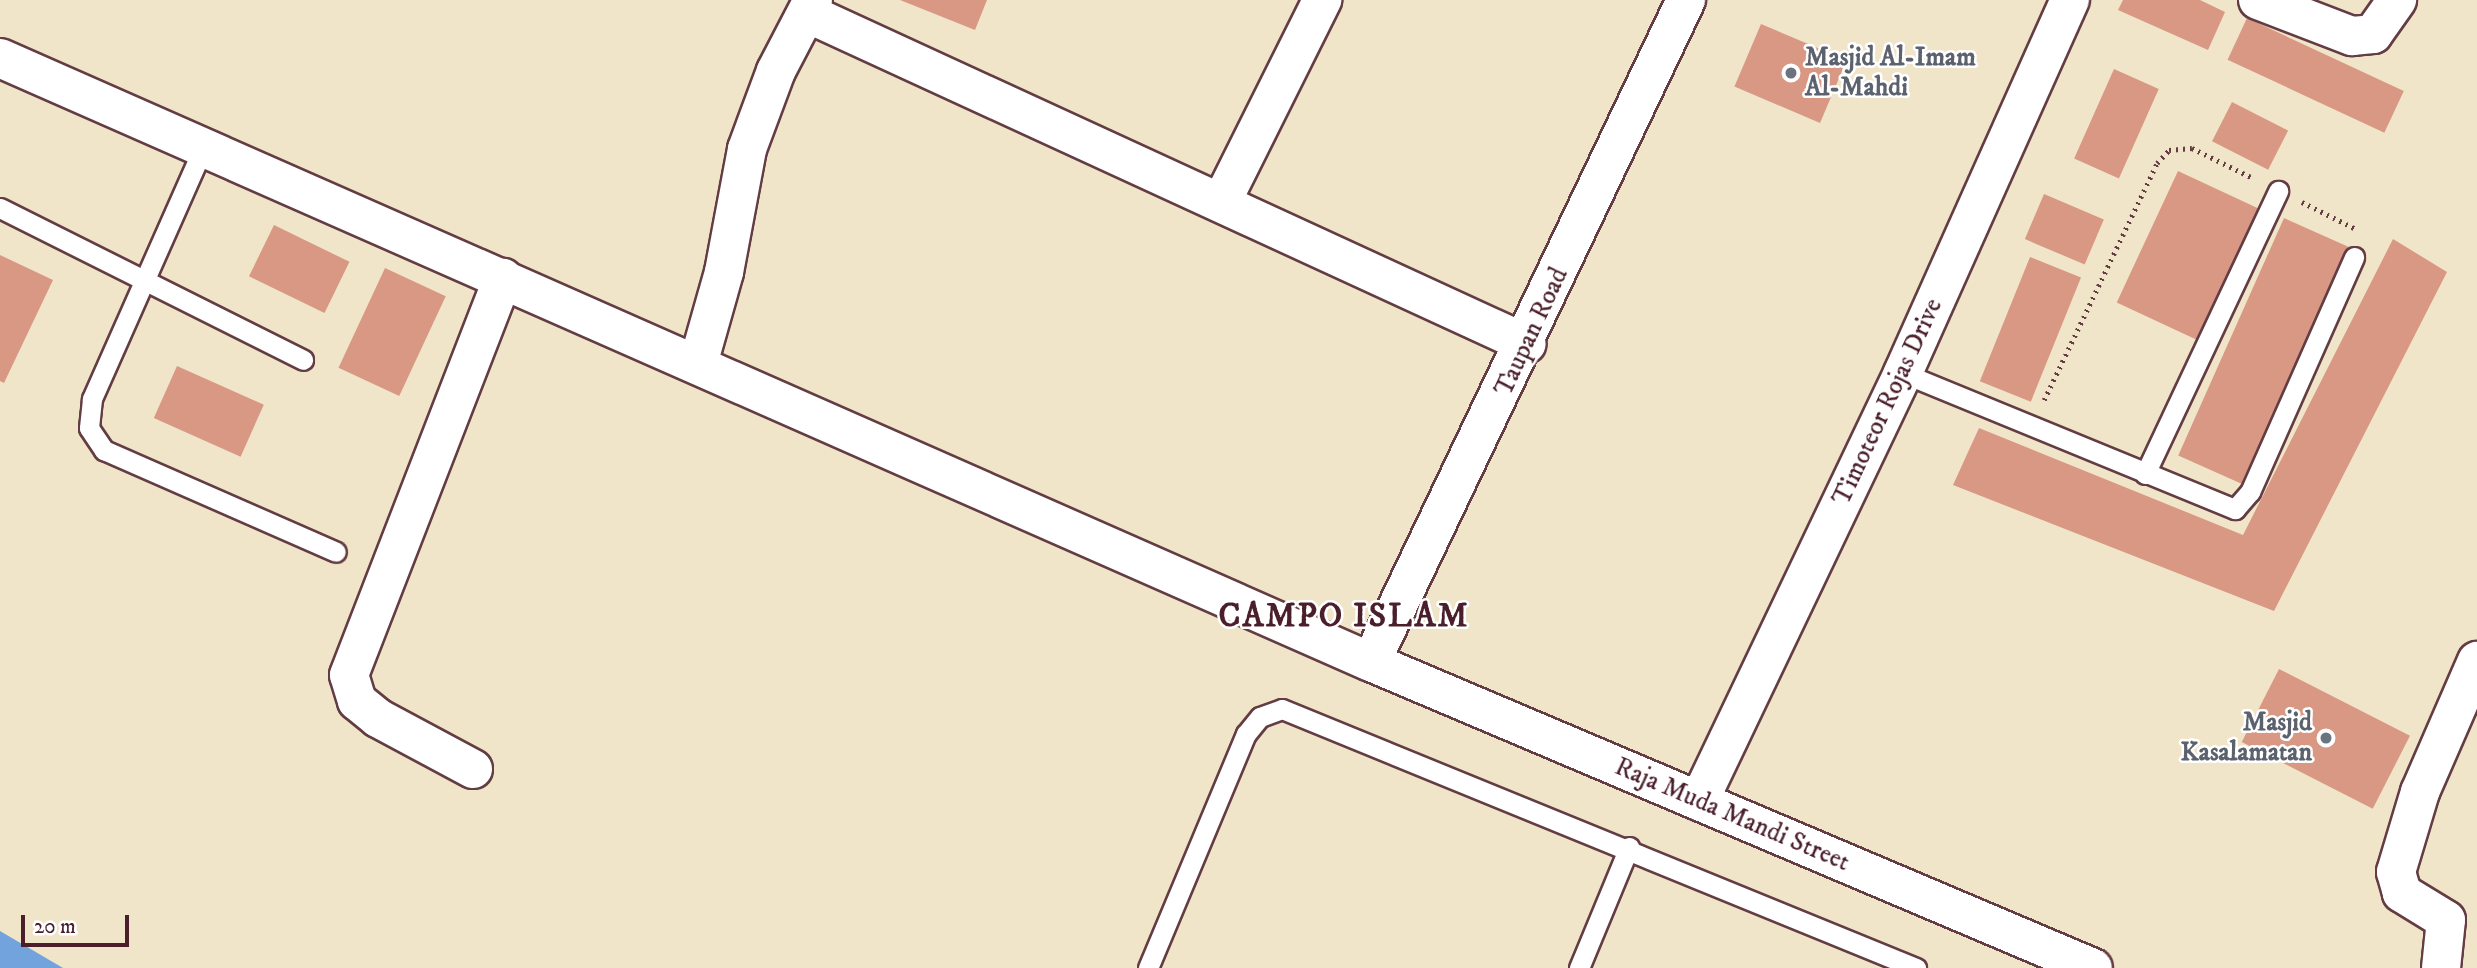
<!DOCTYPE html>
<style>
body{margin:0}
#map{position:relative;width:2477px;height:968px;overflow:hidden;background:#f0e5c9;font-family:"IM FELL DW Pica",serif}
div>[style]{position:absolute}
.water>*{inset:0;background:#72a3dd}
.building>*{inset:0;background:#d99884;transform-origin:0 0}
.path>*{height:4.5px;margin-top:-2.25px;transform-origin:0;background:repeating-linear-gradient(90deg,#633d43 0 2px,transparent 0 7px)}
.roads{filter:drop-shadow(2px 0 #633d43) drop-shadow(-2px 0 #633d43) drop-shadow(0 2px #633d43) drop-shadow(0 -2px #633d43)}
.service>*{height:19px;margin:-9.5px;padding:0 9.5px;transform-origin:9.5px;border-radius:9.5px;background:#fff}
.minor>*{height:38px;margin:-19px;padding:0 19px;transform-origin:19px;border-radius:19px;background:#fff}
.secondary>*{height:38px;margin:-19px;padding:0 19px;transform-origin:19px;border-radius:19px;background:#fff}
.dots>*{width:19px;height:19px;translate:-50% -50%;box-sizing:border-box;border:4px solid #fff;border-radius:50%}
span{translate:-50% -50%;white-space:nowrap;text-align:center;line-height:1.15;-webkit-text-stroke:5px #fff;paint-order:stroke}
.worship-label{font-size:26px;color:#5b616d;font-weight:700}
.left{translate:0 -50%;text-align:left}
.right{translate:-100% -50%;text-align:right}
.street-label{font-size:26px;color:#4a1f2b}
.district-label{font-size:33px;color:#4a1f2b;font-weight:700;letter-spacing:2px}
.scale{position:absolute;left:21px;top:915px;width:108px;height:32px;box-sizing:border-box;border:4px solid #4a1f2b;border-top:0;padding-left:9px;font-size:21px;line-height:24px;white-space:nowrap;color:#4a1f2b;-webkit-text-stroke:5px #fff;paint-order:stroke}
</style>
<div id="map">
<div class="water">
<div style="clip-path:polygon(0 931px,63px 968px,0 968px)"></div>
</div>
<div class="building">
<div style="clip-path:polygon(900px 0,987px 0,975px 30px)"></div>
<div style="clip-path:polygon(2123px 0,2200px 0,2225px 12px,2208px 50px,2118px 10px)"></div>
<div style="left:2247px;top:18px;width:173px;height:46px;rotate:25deg"></div>
<div style="left:1761px;top:24px;width:93px;height:68px;rotate:23deg"></div>
<div style="left:2114px;top:69px;width:49px;height:98px;rotate:24deg"></div>
<div style="left:2232px;top:102px;width:63px;height:44px;rotate:27deg"></div>
<div style="left:2178px;top:171px;width:93px;height:145px;rotate:25deg"></div>
<div style="left:2044px;top:194px;width:65px;height:49px;rotate:23deg"></div>
<div style="left:2284px;top:218px;width:71px;height:260px;rotate:24deg"></div>
<div style="left:274px;top:225px;width:84px;height:57px;rotate:26deg"></div>
<div style="clip-path:polygon(2393px 239px,2447px 272px,2274px 611px,1953px 485px,1979px 428px,2243px 535px)"></div>
<div style="clip-path:polygon(0 255px,53px 280px,4px 383px,0 381px)"></div>
<div style="left:2030px;top:257px;width:55px;height:134px;rotate:22deg"></div>
<div style="left:385px;top:268px;width:67px;height:110px;rotate:25deg"></div>
<div style="left:177px;top:366px;width:95px;height:57px;rotate:24deg"></div>
<div style="left:2279px;top:669px;width:147px;height:82px;rotate:27deg"></div>
</div>
<div class="path">
<div style="left:2302px;top:202px;width:60px;rotate:26.6deg"></div>
<div style="left:2044px;top:400px;width:263px;rotate:-64.5deg"></div>
<div style="left:2157px;top:163px;width:18px;rotate:-47deg"></div>
<div style="left:2169px;top:150px;width:23px;rotate:-5deg"></div>
<div style="left:2192px;top:148px;width:68px;rotate:26.2deg"></div>
</div>
<div class="roads">
<div class="service">
<div style="left:204px;top:146px;width:277px;rotate:113.9deg"></div>
<div style="left:92px;top:399px;width:29px;rotate:96deg"></div>
<div style="left:89px;top:428px;width:27px;rotate:56deg"></div>
<div style="left:104px;top:450px;width:253px;rotate:23.7deg"></div>
<div style="left:0;top:208px;width:339px;rotate:26.6deg"></div>
<div style="left:1903px;top:373px;width:359px;rotate:22.3deg"></div>
<div style="left:2235px;top:509px;width:23px;rotate:-49deg"></div>
<div style="left:2250px;top:492px;width:257px;rotate:-66.1deg"></div>
<div style="left:2145px;top:474px;width:313px;rotate:-64.8deg"></div>
<div style="left:1148px;top:968px;width:254px;rotate:-67.3deg"></div>
<div style="left:1246px;top:734px;width:22px;rotate:-51deg"></div>
<div style="left:1260px;top:717px;width:23px;rotate:-20deg"></div>
<div style="left:1282px;top:709px;width:685px;rotate:22.22deg"></div>
<div style="left:1579px;top:968px;width:131px;rotate:-67.5deg"></div>
</div>
<div class="minor">
<div style="left:2258px;top:0;width:101px;rotate:21deg"></div>
<div style="left:2352px;top:36px;width:21px;rotate:-5deg"></div>
<div style="left:2373px;top:34px;width:42px;rotate:-54.8deg"></div>
<div style="left:807px;top:13px;width:792px;rotate:24.69deg"></div>
<div style="left:0;top:58px;width:1498px;rotate:23.78deg"></div>
<div style="left:1222px;top:201px;width:225px;rotate:-63.5deg"></div>
<div style="left:698px;top:364px;width:96px;rotate:-74.2deg"></div>
<div style="left:724px;top:272px;width:125px;rotate:-79.4deg"></div>
<div style="left:747px;top:149px;width:83px;rotate:-69.6deg"></div>
<div style="left:776px;top:71px;width:80px;rotate:-62.5deg"></div>
<div style="left:473px;top:769px;width:108px;rotate:-151.8deg"></div>
<div style="left:378px;top:718px;width:27px;rotate:-141deg"></div>
<div style="left:357px;top:701px;width:27px;rotate:-107deg"></div>
<div style="left:349px;top:675px;width:426px;rotate:-68.8deg"></div>
<div style="left:1699px;top:801px;width:474px;rotate:-64.5deg"></div>
<div style="left:1903px;top:373px;width:409px;rotate:-65.9deg"></div>
<div style="left:2441px;top:968px;width:48px;rotate:-84.1deg"></div>
<div style="left:2446px;top:920px;width:52px;rotate:-148.5deg"></div>
<div style="left:2402px;top:893px;width:22px;rotate:-106deg"></div>
<div style="left:2396px;top:872px;width:84px;rotate:-73.3deg"></div>
<div style="left:2420px;top:792px;width:143px;rotate:-66.5deg"></div>
</div>
<div class="secondary">
<div style="left:1686px;top:0;width:733px;rotate:115.45deg"></div>
<div style="left:1371px;top:662px;width:784px;rotate:22.97deg"></div>
</div>
</div>
<div class="dots">
<div style="left:1791px;top:73px;background:#6b7280"></div>
<div style="left:2326px;top:738px;background:#6b7280"></div>
</div>
<div class="worship-label">
<span class="left" style="left:1805px;top:73px">Masjid Al-Imam<br>Al-Mahdi</span>
<span class="right" style="left:2312px;top:738px">Masjid<br>Kasalamatan</span>
</div>
<div class="street-label">
<span style="left:1532px;top:332px;rotate:-65deg">Taupan Road</span>
<span style="left:1888px;top:402px;rotate:-65deg">Timoteor Rojas Drive</span>
<span style="left:1732px;top:815px;rotate:23deg">Raja Muda Mandi Street</span>
</div>
<div class="district-label">
<span style="left:1344px;top:617px">CAMPO ISLAM</span>
</div>
<div class="scale">20 m</div>
</div>
